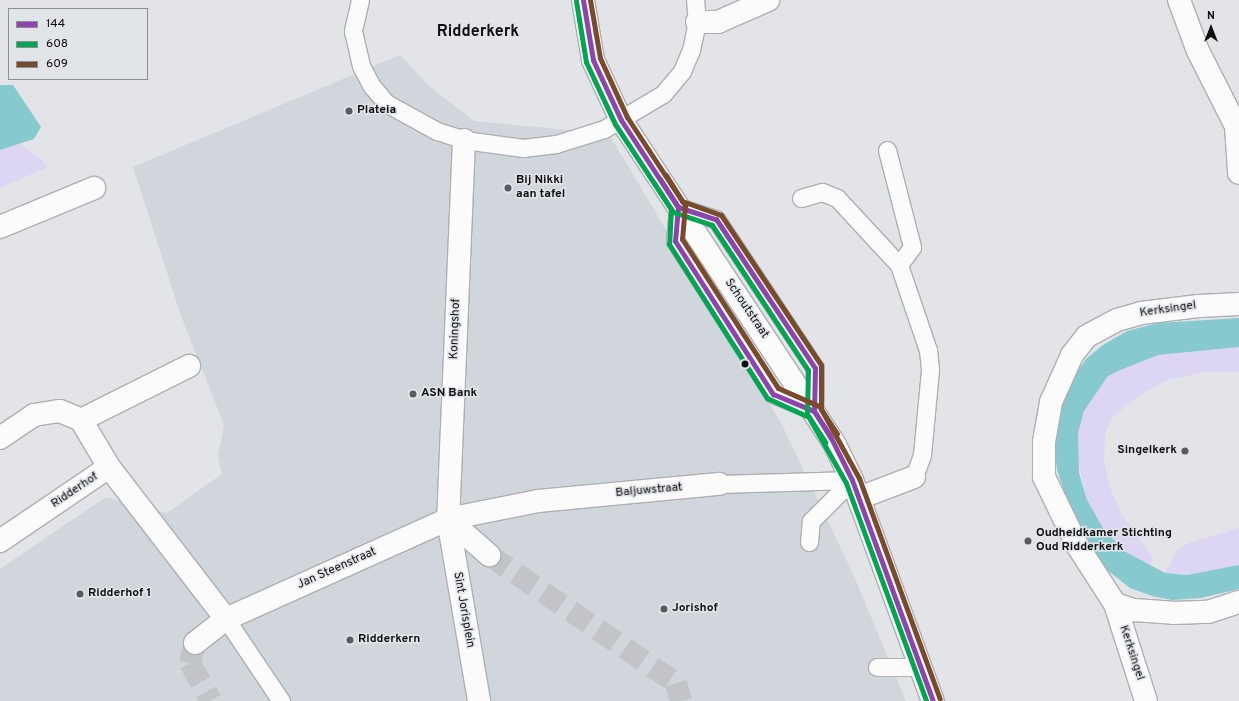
<!DOCTYPE html>
<style>
body{margin:0}
#map{position:relative;width:1239px;height:701px;overflow:hidden;background:#e2e4e7;font-family:Overpass,sans-serif}
div>[style]{position:absolute}
.built>*{inset:0;background:#d0d6dc}
.green>*{inset:0;background:#dcd5f3}
.water>*{inset:0;background:#86cad0}
.pedestrian-tunnel>*{height:22px;margin-top:-11px;transform-origin:0;background:repeating-linear-gradient(90deg,#c2c4c7 0 22px,transparent 0 33px)}
.roads{filter:drop-shadow(1px 0 #adafb1) drop-shadow(-1px 0 #adafb1) drop-shadow(0 1px #adafb1) drop-shadow(0 -1px #adafb1)}
.service>*{height:17px;margin:-8.5px;padding:0 8.5px;transform-origin:8.5px;border-radius:8.5px;background:#fbfbfb}
.pedestrian>*{height:22px;margin:-11px;padding:0 11px;transform-origin:11px;border-radius:11px;background:#fbfbfb}
.minor>*{height:22px;margin:-11px;padding:0 11px;transform-origin:11px;border-radius:11px;background:#fbfbfb}
.tertiary>*{height:22px;margin:-11px;padding:0 11px;transform-origin:11px;border-radius:11px;background:#fbfbfb}
.bus-1>*{height:5px;margin:-2.5px;padding:0 2.5px;transform-origin:2.5px;border-radius:2.5px;background:#8e44ad}
.bus-2>*{height:5px;margin:-2.5px;padding:0 2.5px;transform-origin:2.5px;border-radius:2.5px;background:#00a651}
.bus-3>*{height:5px;margin:-2.5px;padding:0 2.5px;transform-origin:2.5px;border-radius:2.5px;background:#7a4b2a}
.dots>*{width:11px;height:11px;translate:-50% -50%;box-sizing:border-box;border:2px solid #e1e4e8;border-radius:50%}
span{translate:-50% -50%;white-space:nowrap;text-align:center;line-height:1.15;-webkit-text-stroke:3px #e1e4e8;paint-order:stroke}
.poi-label{font-size:12px;color:#0d0f10;font-weight:700}
.left{translate:0 -50%;text-align:left}
.right{translate:-100% -50%;text-align:right}
.street-label{font-size:12px;color:#0d0f10}
.district-label{font-size:16px;color:#0d0f10;font-weight:700}
.legend{position:absolute;left:8px;top:8px;width:140px;height:72px;box-sizing:border-box;background:#e1e4e8;border:1px solid #8c8f92;margin:0;padding:5px 7px;list-style:none;font-size:12px;color:#0d0f10}
.legend li{display:flex;align-items:center;gap:8px;height:20px}
.legend b{width:20px;border:1px solid #8c8f92}
.north{position:absolute;left:1191px;top:8px;width:40px;height:40px;-webkit-text-stroke:3px #e1e4e8;paint-order:stroke;rotate:0deg;font-size:11px;font-weight:700;line-height:16px;text-align:center;color:#0d0f10}
.north::after{content:'';display:block;margin:auto;width:14px;height:18px;background:#0d0f10;clip-path:polygon(50% 0,100% 100%,50% 72%,0 100%)}
</style>
<div id="map">
<div class="built">
<div style="clip-path:polygon(400px 55px,429px 86px,474px 121px,609px 134px,782px 425px,854px 576px,906px 701px,0 701px,0 569px,106px 497px,167px 513px,222px 474px,218px 456px,224px 425px,181px 316px,133px 167px)"></div>
</div>
<div class="green">
<div style="clip-path:polygon(20px 144px,41px 159px,48px 167px,0 188px,0 150px)"></div>
<div style="clip-path:polygon(1239px 347px,1239px 372px,1206px 372px,1166px 380px,1131px 401px,1113px 417px,1105px 432px,1104px 463px,1111px 490px,1120px 512px,1153px 558px,1150px 567px,1124px 551px,1103px 528px,1087px 500px,1077px 458px,1078px 433px,1084px 411px,1108px 376px,1118px 371px,1158px 355px)"></div>
<div style="clip-path:polygon(1239px 528px,1239px 565px,1187px 575px,1165px 573px,1178px 549px,1189px 543px)"></div>
</div>
<div class="water">
<div style="clip-path:polygon(0 85px,13px 85px,41px 127px,34px 139px,0 150px)"></div>
<div style="clip-path:polygon(1239px 318px,1239px 347px,1158px 355px,1118px 371px,1108px 376px,1084px 411px,1078px 433px,1079px 473px,1087px 500px,1103px 528px,1124px 551px,1165px 573px,1187px 575px,1239px 565px,1239px 589px,1201px 598px,1172px 600px,1152px 596px,1130px 588px,1107px 570px,1088px 543px,1070px 509px,1057px 470px,1055px 452px,1057px 425px,1062px 399px,1070px 381px,1087px 358px,1103px 345px,1127px 331px,1158px 323px)"></div>
</div>
<div class="pedestrian-tunnel">
<div style="left:489px;top:555px;width:227px;rotate:34.4deg"></div>
<div style="left:676px;top:683px;width:19px;rotate:74deg"></div>
<div style="left:195px;top:643px;width:21px;rotate:104deg"></div>
<div style="left:190px;top:663px;width:43px;rotate:61.1deg"></div>
</div>
<div class="roads">
<div class="service">
<div style="left:360px;top:0;width:32px;rotate:103deg"></div>
<div style="left:353px;top:31px;width:36px;rotate:77deg"></div>
<div style="left:361px;top:66px;width:21px;rotate:62deg"></div>
<div style="left:371px;top:85px;width:23px;rotate:50deg"></div>
<div style="left:386px;top:103px;width:58px;rotate:28.8deg"></div>
<div style="left:437px;top:131px;width:28px;rotate:18deg"></div>
<div style="left:464px;top:140px;width:60px;rotate:7.7deg"></div>
<div style="left:523px;top:148px;width:33px;rotate:-7deg"></div>
<div style="left:556px;top:144px;width:50px;rotate:-17.4deg"></div>
<div style="left:604px;top:129px;width:69px;rotate:-30.7deg"></div>
<div style="left:663px;top:94px;width:30px;rotate:-50deg"></div>
<div style="left:682px;top:71px;width:23px;rotate:-67deg"></div>
<div style="left:691px;top:50px;width:29px;rotate:-78deg"></div>
<div style="left:697px;top:22px;width:22px;rotate:-95deg"></div>
<div style="left:887px;top:150px;width:100px;rotate:75.5deg"></div>
<div style="left:912px;top:247px;width:22px;rotate:126deg"></div>
<div style="left:899px;top:265px;width:90px;rotate:71.2deg"></div>
<div style="left:928px;top:350px;width:20px;rotate:84deg"></div>
<div style="left:930px;top:370px;width:85px;rotate:95.4deg"></div>
<div style="left:922px;top:455px;width:23px;rotate:110deg"></div>
<div style="left:801px;top:198px;width:22px;rotate:-16deg"></div>
<div style="left:822px;top:192px;width:16px;rotate:22deg"></div>
<div style="left:837px;top:198px;width:91px;rotate:47.2deg"></div>
<div style="left:678px;top:207px;width:40px;rotate:18deg"></div>
<div style="left:716px;top:219px;width:179px;rotate:56.4deg"></div>
<div style="left:815px;top:368px;width:43px;rotate:91.3deg"></div>
<div style="left:814px;top:411px;width:44px;rotate:-157.5deg"></div>
<div style="left:773px;top:394px;width:182px;rotate:-122.6deg"></div>
<div style="left:675px;top:241px;width:34px;rotate:-85deg"></div>
<div style="left:719px;top:484px;width:133px;rotate:-1.7deg"></div>
<div style="left:809px;top:542px;width:21px;rotate:-85deg"></div>
<div style="left:811px;top:521px;width:58px;rotate:-45deg"></div>
<div style="left:226px;top:619px;width:99px;rotate:56.1deg"></div>
<div style="left:877px;top:667px;width:43px"></div>
</div>
<div class="pedestrian">
<div style="left:697px;top:22px;width:21px"></div>
<div style="left:718px;top:22px;width:55px;rotate:-23.7deg"></div>
<div style="left:464px;top:140px;width:379px;rotate:92.4deg"></div>
<div style="left:448px;top:519px;width:185px;rotate:80.3deg"></div>
<div style="left:448px;top:519px;width:55px;rotate:41.3deg"></div>
<div style="left:195px;top:643px;width:39px;rotate:-38deg"></div>
<div style="left:226px;top:619px;width:243px;rotate:-24.2deg"></div>
<div style="left:448px;top:519px;width:92px;rotate:-11.3deg"></div>
<div style="left:538px;top:501px;width:182px;rotate:-5.4deg"></div>
</div>
<div class="minor">
<div style="left:1179px;top:0;width:54px;rotate:69.6deg"></div>
<div style="left:1198px;top:51px;width:84px;rotate:63.1deg"></div>
<div style="left:1236px;top:126px;width:47px;rotate:86.3deg"></div>
<div style="left:0;top:227px;width:102px;rotate:-22.5deg"></div>
<div style="left:81px;top:420px;width:121px;rotate:-26.6deg"></div>
<div style="left:0;top:438px;width:41px;rotate:-34.1deg"></div>
<div style="left:34px;top:415px;width:26px;rotate:-9deg"></div>
<div style="left:60px;top:411px;width:23px;rotate:23deg"></div>
<div style="left:81px;top:420px;width:55px;rotate:59.2deg"></div>
<div style="left:109px;top:467px;width:132px;rotate:145.8deg"></div>
<div style="left:109px;top:467px;width:192px;rotate:52.4deg"></div>
<div style="left:859px;top:498px;width:59px;rotate:-20.9deg"></div>
<div style="left:1115px;top:604px;width:20px;rotate:18deg"></div>
<div style="left:1134px;top:610px;width:39px;rotate:4deg"></div>
<div style="left:1173px;top:613px;width:35px;rotate:-2deg"></div>
<div style="left:1208px;top:612px;width:33px;rotate:-18deg"></div>
<div style="left:1146px;top:701px;width:102px;rotate:-107.7deg"></div>
<div style="left:1115px;top:604px;width:70px;rotate:-122.8deg"></div>
<div style="left:1077px;top:545px;width:76px;rotate:-115.9deg"></div>
<div style="left:1044px;top:477px;width:35px;rotate:-90deg"></div>
<div style="left:1044px;top:442px;width:41px;rotate:-80.1deg"></div>
<div style="left:1051px;top:402px;width:51px;rotate:-65.9deg"></div>
<div style="left:1072px;top:355px;width:24px;rotate:-52deg"></div>
<div style="left:1087px;top:336px;width:34px;rotate:-28deg"></div>
<div style="left:1117px;top:320px;width:25px;rotate:-16deg"></div>
<div style="left:1141px;top:313px;width:58px;rotate:-6.9deg"></div>
<div style="left:1199px;top:306px;width:40px;rotate:-2.9deg"></div>
</div>
<div class="tertiary">
<div style="left:583px;top:0;width:61px;rotate:80.5deg"></div>
<div style="left:593px;top:60px;width:66px;rotate:65deg"></div>
<div style="left:621px;top:120px;width:389px;rotate:56.6deg"></div>
<div style="left:835px;top:445px;width:39px;rotate:64deg"></div>
<div style="left:852px;top:480px;width:235px;rotate:69.9deg"></div>
</div>
</div>
<div class="bus-1">
<div style="left:583px;top:0;width:61px;rotate:80.5deg"></div>
<div style="left:593px;top:60px;width:66px;rotate:65deg"></div>
<div style="left:621px;top:120px;width:104px;rotate:56.8deg"></div>
<div style="left:678px;top:207px;width:40px;rotate:18deg"></div>
<div style="left:716px;top:219px;width:179px;rotate:56.4deg"></div>
<div style="left:815px;top:368px;width:43px;rotate:91.3deg"></div>
<div style="left:814px;top:411px;width:27px;rotate:57deg"></div>
<div style="left:829px;top:434px;width:51px;rotate:63.4deg"></div>
<div style="left:852px;top:480px;width:235px;rotate:69.9deg"></div>
<div style="left:660px;top:179px;width:33px;rotate:57deg"></div>
<div style="left:678px;top:207px;width:34px;rotate:95deg"></div>
<div style="left:675px;top:241px;width:182px;rotate:57.4deg"></div>
<div style="left:773px;top:394px;width:44px;rotate:22.5deg"></div>
<div style="left:814px;top:411px;width:32px;rotate:58deg"></div>
</div>
<div class="bus-2">
<div style="left:576px;top:1px;width:62px;rotate:80.7deg"></div>
<div style="left:586px;top:62px;width:68px;rotate:64.9deg"></div>
<div style="left:615px;top:124px;width:105px;rotate:56.6deg"></div>
<div style="left:673px;top:212px;width:41px;rotate:18.4deg"></div>
<div style="left:712px;top:225px;width:174px;rotate:56.5deg"></div>
<div style="left:808px;top:370px;width:44px;rotate:91.3deg"></div>
<div style="left:807px;top:414px;width:79px;rotate:60.5deg"></div>
<div style="left:846px;top:483px;width:232px;rotate:69.8deg"></div>
<div style="left:654px;top:183px;width:31px;rotate:57deg"></div>
<div style="left:671px;top:209px;width:35px;rotate:93deg"></div>
<div style="left:669px;top:244px;width:183px;rotate:57.5deg"></div>
<div style="left:767px;top:398px;width:46px;rotate:24.3deg"></div>
<div style="left:809px;top:417px;width:30px;rotate:57deg"></div>
</div>
<div class="bus-3">
<div style="left:590px;top:0;width:59px;rotate:80.2deg"></div>
<div style="left:600px;top:58px;width:65px;rotate:65.4deg"></div>
<div style="left:627px;top:117px;width:100px;rotate:56.8deg"></div>
<div style="left:682px;top:201px;width:41px;rotate:19.7deg"></div>
<div style="left:721px;top:215px;width:180px;rotate:56.3deg"></div>
<div style="left:821px;top:365px;width:44px;rotate:90deg"></div>
<div style="left:821px;top:409px;width:79px;rotate:61.2deg"></div>
<div style="left:859px;top:478px;width:235px;rotate:69.9deg"></div>
<div style="left:666px;top:175px;width:36px;rotate:58deg"></div>
<div style="left:685px;top:205px;width:34px;rotate:95deg"></div>
<div style="left:682px;top:239px;width:177px;rotate:57.2deg"></div>
<div style="left:778px;top:388px;width:45px;rotate:23.7deg"></div>
<div style="left:819px;top:406px;width:33px;rotate:57deg"></div>
</div>
<div class="dots">
<div style="left:349px;top:111px;background:#585a5b"></div>
<div style="left:508px;top:188px;background:#585a5b"></div>
<div style="left:745px;top:364px;background:#0d0f10"></div>
<div style="left:413px;top:394px;background:#585a5b"></div>
<div style="left:1185px;top:451px;background:#585a5b"></div>
<div style="left:1028px;top:541px;background:#585a5b"></div>
<div style="left:80px;top:594px;background:#585a5b"></div>
<div style="left:664px;top:609px;background:#585a5b"></div>
<div style="left:350px;top:640px;background:#585a5b"></div>
</div>
<div class="poi-label">
<span class="left" style="left:357px;top:111px">Plateia</span>
<span class="left" style="left:516px;top:188px">Bij Nikki<br>aan tafel</span>
<span class="left" style="left:421px;top:394px">ASN Bank</span>
<span class="right" style="left:1177px;top:451px">Singelkerk</span>
<span class="left" style="left:1036px;top:541px">Oudheidkamer Stichting<br>Oud Ridderkerk</span>
<span class="left" style="left:88px;top:594px">Ridderhof 1</span>
<span class="left" style="left:672px;top:609px">Jorishof</span>
<span class="left" style="left:358px;top:640px">Ridderkern</span>
</div>
<div class="street-label">
<span style="left:746px;top:309px;rotate:56deg">Schoutstraat</span>
<span style="left:1168px;top:310px;rotate:-8deg">Kerksingel</span>
<span style="left:456px;top:329px;rotate:-88deg">Koningshof</span>
<span style="left:75px;top:491px;rotate:-34deg">Ridderhof</span>
<span style="left:649px;top:491px;rotate:-5deg">Baljuwstraat</span>
<span style="left:337px;top:569px;rotate:-24deg">Jan Steenstraat</span>
<span style="left:463px;top:610px;rotate:80deg">Sint Jorisplein</span>
<span style="left:1131px;top:653px;rotate:72deg">Kerksingel</span>
</div>
<div class="district-label">
<span style="left:478px;top:32px">Ridderkerk</span>
</div>
<ul class="legend">
<li><b style="height:5px;background:#8e44ad"></b>144</li>
<li><b style="height:5px;background:#00a651"></b>608</li>
<li><b style="height:5px;background:#7a4b2a"></b>609</li>
</ul>
<div class="north">N</div>
</div>
